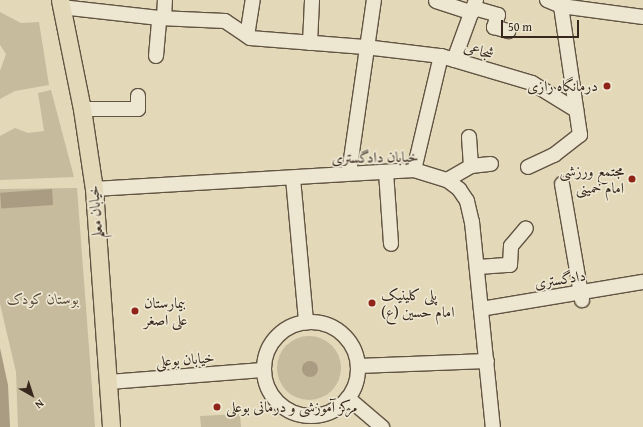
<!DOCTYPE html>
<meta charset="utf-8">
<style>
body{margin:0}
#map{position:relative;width:643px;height:427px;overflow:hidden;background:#e3d9b8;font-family:"Gentium Book Plus",Amiri,serif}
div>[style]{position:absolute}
.green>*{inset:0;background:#c6bb9d}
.round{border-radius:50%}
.water>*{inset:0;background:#a99c83;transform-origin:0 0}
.roads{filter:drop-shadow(1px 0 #625443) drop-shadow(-1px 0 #625443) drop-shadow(0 1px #625443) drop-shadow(0 -1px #625443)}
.minor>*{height:14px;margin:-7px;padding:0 7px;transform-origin:7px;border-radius:7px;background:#ede6d1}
.minor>.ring{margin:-7px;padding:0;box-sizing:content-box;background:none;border:14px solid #ede6d1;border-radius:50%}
.major>*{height:17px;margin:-8.5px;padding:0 8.5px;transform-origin:8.5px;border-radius:8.5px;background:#e3d9b8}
.dots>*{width:11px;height:11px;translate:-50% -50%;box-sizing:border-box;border:2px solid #ede6d1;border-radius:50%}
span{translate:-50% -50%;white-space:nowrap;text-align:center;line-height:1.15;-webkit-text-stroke:3.5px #ede6d1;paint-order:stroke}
.street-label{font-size:15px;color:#37271c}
.poi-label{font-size:15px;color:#37271c}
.right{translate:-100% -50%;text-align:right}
.left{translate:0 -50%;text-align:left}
.park-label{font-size:15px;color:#5b4c3c;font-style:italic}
.north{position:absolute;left:12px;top:375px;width:40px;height:40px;-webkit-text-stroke:3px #ede6d1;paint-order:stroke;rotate:141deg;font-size:11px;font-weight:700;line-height:16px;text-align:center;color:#37271c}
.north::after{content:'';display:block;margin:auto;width:14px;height:18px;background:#37271c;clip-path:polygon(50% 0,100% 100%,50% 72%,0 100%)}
.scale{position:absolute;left:501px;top:20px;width:78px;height:18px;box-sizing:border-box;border:2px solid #37271c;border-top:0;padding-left:5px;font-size:12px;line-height:14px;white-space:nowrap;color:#37271c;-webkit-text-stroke:3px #ede6d1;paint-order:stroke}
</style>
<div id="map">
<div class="green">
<div style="clip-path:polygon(0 12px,21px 23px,39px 22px,49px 85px,15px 91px,0 99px,0 71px,6px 54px,0 45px)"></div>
<div style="clip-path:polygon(51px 90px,74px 177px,0 180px,0 136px,15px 128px,28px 133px,44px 131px,38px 93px)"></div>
<div style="clip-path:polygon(77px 188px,95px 427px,18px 427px,16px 372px,0 304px,0 189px)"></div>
<div class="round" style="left:277px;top:336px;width:64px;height:64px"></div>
<div style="clip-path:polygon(240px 414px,241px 427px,201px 427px,200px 416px)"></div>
</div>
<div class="water">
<div style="left:52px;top:189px;width:16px;height:52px;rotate:86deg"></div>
<div style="clip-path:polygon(0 348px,8px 385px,10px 427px,0 427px)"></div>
<div class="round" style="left:302px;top:361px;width:16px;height:16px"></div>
</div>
<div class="roads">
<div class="minor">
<div style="left:547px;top:0;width:15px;rotate:23deg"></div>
<div style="left:561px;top:6px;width:83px;rotate:7.6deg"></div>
<div style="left:436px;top:1px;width:38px;rotate:18deg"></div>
<div style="left:61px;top:7px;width:99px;rotate:6.4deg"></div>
<div style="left:159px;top:18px;width:66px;rotate:2.6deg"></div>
<div style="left:225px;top:21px;width:30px;rotate:34deg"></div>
<div style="left:250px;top:38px;width:115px;rotate:4.5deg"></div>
<div style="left:365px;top:47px;width:77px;rotate:6.8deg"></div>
<div style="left:441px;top:56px;width:95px;rotate:16.5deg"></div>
<div style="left:532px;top:83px;width:52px;rotate:31.5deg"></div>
<div style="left:474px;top:8px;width:25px;rotate:16deg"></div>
<div style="left:498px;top:15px;width:13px;rotate:108deg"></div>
<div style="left:494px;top:27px;width:15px;rotate:16deg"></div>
<div style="left:164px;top:18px;width:18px;rotate:-87deg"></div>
<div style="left:247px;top:36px;width:36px;rotate:-81deg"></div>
<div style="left:310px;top:43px;width:43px;rotate:-87.3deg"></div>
<div style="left:156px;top:56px;width:38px;rotate:-85deg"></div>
<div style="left:454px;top:60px;width:64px;rotate:-69.9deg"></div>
<div style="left:82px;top:109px;width:56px"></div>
<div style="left:138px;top:109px;width:13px;rotate:-90deg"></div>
<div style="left:471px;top:166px;width:20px;rotate:-6deg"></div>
<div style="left:528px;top:167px;width:29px;rotate:-25deg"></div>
<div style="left:554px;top:155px;width:33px;rotate:-38deg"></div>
<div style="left:580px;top:135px;width:130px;rotate:-98.4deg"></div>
<div style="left:561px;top:6px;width:6px;rotate:-72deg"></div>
<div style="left:414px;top:170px;width:117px;rotate:-76.7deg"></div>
<div style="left:386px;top:172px;width:72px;rotate:86deg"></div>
<div style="left:349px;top:173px;width:175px;rotate:-81.8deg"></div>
<div style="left:293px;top:178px;width:145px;rotate:84.8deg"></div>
<div style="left:447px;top:180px;width:28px;rotate:-30deg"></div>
<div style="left:471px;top:166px;width:29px;rotate:-94deg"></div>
<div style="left:562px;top:184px;width:118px;rotate:80.2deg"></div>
<div style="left:94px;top:189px;width:321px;rotate:-3.4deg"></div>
<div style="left:414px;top:170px;width:34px;rotate:17deg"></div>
<div style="left:447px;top:180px;width:15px;rotate:37deg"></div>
<div style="left:459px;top:189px;width:14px;rotate:56deg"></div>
<div style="left:467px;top:201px;width:22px;rotate:77deg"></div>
<div style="left:472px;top:222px;width:206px;rotate:84.2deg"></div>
<div style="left:478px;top:267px;width:32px;rotate:-4deg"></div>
<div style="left:510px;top:265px;width:19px;rotate:-87deg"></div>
<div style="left:511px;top:246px;width:23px;rotate:-50deg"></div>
<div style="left:481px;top:309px;width:164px;rotate:-9.5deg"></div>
<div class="ring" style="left:264px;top:322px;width:80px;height:80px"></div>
<div style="left:358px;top:366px;width:129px;rotate:-2.2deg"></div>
<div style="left:109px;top:382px;width:154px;rotate:-4.5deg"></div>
<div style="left:348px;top:398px;width:45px;rotate:40.5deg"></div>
</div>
<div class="major">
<div style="left:60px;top:0;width:111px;rotate:78.6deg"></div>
<div style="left:82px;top:109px;width:81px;rotate:81.5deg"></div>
<div style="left:94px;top:189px;width:239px;rotate:85.9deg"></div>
</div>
</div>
<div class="dots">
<div style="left:607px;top:86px;background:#8f2418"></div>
<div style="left:632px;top:179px;background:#8f2418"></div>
<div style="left:372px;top:303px;background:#8f2418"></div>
<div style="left:135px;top:311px;background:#8f2418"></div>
<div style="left:217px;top:407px;background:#8f2418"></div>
</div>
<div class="street-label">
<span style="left:479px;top:50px;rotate:16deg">شجاعی</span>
<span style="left:375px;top:157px;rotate:-1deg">خیابان دادگستری</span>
<span style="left:95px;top:212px;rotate:-95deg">خیابان معلم</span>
<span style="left:560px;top:279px;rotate:-9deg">دادگستری</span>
<span style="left:185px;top:359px;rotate:-4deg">خیابان بوعلی</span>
</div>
<div class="poi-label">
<span class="right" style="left:598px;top:86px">درمانگاه رازی</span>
<span class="right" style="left:624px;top:179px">مجتمع ورزشی<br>امام خمینی</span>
<span class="left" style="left:381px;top:303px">پلی کلینیک<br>امام حسین (ع)</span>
<span class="left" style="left:144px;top:311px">بیمارستان<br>علی اصغر</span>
<span class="left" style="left:226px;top:407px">مرکز آموزشی و درمانی بوعلی</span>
</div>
<div class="park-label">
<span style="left:43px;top:299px">بوستان کودک</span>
</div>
<div class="north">N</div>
<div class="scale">50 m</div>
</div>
